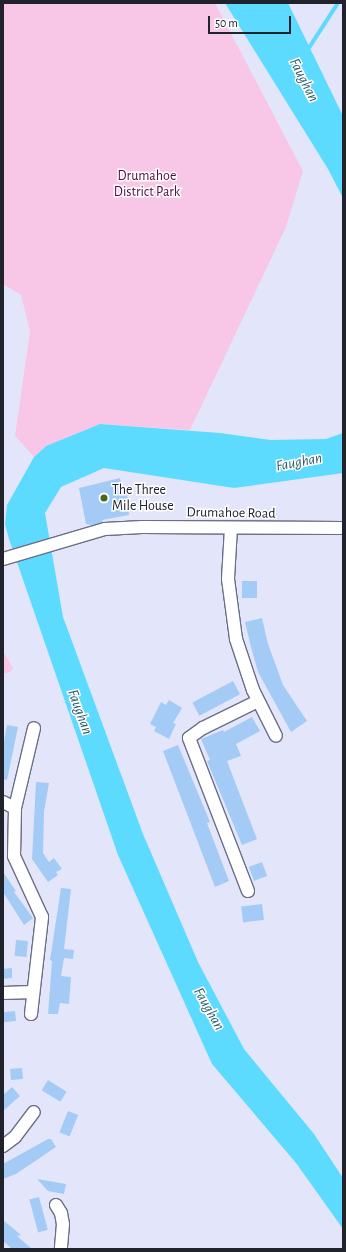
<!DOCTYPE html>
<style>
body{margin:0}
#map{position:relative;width:346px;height:1252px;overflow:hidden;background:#e3e6fb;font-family:"Alegreya Sans",sans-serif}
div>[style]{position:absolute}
.green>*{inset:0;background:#f8c7e7}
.water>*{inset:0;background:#5ddbfe}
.stream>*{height:3.5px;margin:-1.75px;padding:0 1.75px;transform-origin:1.75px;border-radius:1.75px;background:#5ddbfe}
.building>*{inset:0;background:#a3cbf5;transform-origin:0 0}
.roads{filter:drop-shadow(1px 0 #6b6e85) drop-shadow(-1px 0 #6b6e85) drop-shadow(0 1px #6b6e85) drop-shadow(0 -1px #6b6e85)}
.minor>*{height:12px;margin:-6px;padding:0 6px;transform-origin:6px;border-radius:6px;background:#fff}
.dots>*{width:11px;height:11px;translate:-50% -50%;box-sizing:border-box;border:2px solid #fff;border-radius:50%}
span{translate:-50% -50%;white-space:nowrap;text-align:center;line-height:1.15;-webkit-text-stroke:3px #fff;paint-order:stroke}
.park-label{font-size:14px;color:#530a42}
.poi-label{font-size:14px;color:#21232c}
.left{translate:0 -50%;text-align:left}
.street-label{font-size:14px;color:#21232c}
.water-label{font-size:15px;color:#265b6a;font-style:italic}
.frame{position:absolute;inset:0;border:4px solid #21232c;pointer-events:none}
.scale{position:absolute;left:208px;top:16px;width:83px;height:18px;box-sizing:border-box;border:2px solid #21232c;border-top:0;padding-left:5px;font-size:12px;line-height:14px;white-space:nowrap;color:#21232c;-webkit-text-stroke:3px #fff;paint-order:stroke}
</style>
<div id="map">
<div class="green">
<div style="clip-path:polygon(3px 3px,215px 3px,303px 171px,286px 227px,190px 430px,100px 424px,46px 446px,34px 457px,15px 436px,30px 331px,21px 295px,3px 284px)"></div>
<div style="clip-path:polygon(3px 651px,13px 668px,10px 672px,3px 674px)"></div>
</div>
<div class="water">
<div style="clip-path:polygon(225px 3px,288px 3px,343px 116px,343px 198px,328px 169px)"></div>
<div style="clip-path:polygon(100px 424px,220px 433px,271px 440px,326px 439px,343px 433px,343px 473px,234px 488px,104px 468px,61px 487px,45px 513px,63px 617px,143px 834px,198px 962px,244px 1049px,314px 1134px,343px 1178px,343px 1229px,296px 1163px,212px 1064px,118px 855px,9px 539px,5px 524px,7px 505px,34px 457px,46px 446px)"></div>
</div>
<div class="stream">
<div style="left:307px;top:51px;width:57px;rotate:-57.1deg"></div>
</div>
<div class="building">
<div style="clip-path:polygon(120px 478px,123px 493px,127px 492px,129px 515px,102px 520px,103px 522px,92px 525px,86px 524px,79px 488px)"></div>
<div style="left:242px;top:581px;width:15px;height:17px"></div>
<div style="clip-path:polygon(262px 618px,268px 644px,283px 685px,307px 721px,291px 732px,258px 672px,251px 647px,245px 622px)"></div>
<div style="left:233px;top:681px;width:15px;height:46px;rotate:62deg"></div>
<div style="clip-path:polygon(169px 700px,182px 708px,173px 723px,176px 724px,169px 739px,154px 731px,156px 727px,150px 724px,161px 702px,166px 705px)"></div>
<div style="clip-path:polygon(252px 717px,260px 731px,236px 744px,241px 756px,227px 761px,257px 839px,242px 845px,207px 761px,210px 760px,201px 739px,223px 730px,224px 732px)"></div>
<div style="clip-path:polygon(7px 725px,18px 727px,7px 780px,3px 779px,3px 747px)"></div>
<div style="clip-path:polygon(178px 745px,210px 822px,207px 823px,229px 881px,215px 887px,163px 751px)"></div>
<div style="clip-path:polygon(36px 782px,49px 783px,44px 812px,43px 853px,49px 862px,54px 858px,62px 869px,56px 872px,58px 875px,48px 882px,32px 859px)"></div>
<div style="left:262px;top:862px;width:15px;height:14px;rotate:70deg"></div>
<div style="clip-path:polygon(3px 872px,16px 891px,14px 892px,33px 918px,24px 925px,3px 892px)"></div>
<div style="clip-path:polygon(61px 888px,71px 889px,64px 949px,74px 950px,73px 959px,64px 958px,61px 976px,71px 977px,69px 1004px,60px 1003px,58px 1014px,48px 1014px,52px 961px,50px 960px)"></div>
<div style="left:262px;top:904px;width:16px;height:21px;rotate:83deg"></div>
<div style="left:16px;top:940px;width:12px;height:16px;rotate:5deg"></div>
<div style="clip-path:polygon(12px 968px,12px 978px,3px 979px,3px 969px)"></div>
<div style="left:15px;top:1011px;width:10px;height:12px;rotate:84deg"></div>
<div style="left:22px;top:1068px;width:11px;height:12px;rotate:85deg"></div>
<div style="left:48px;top:1080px;width:22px;height:12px;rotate:32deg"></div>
<div style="clip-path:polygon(12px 1087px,20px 1096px,3px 1111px,3px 1095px)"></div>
<div style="left:68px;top:1111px;width:11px;height:23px;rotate:22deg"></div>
<div style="clip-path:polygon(48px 1139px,51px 1139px,56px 1147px,16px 1174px,3px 1179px,3px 1164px)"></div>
<div style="clip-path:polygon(37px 1179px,66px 1184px,64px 1194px,48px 1191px)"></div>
<div style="left:39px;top:1197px;width:34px;height:10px;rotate:75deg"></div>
<div style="clip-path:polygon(3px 1220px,21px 1235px,17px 1236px,32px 1249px,12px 1249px,3px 1241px)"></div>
</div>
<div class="roads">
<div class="minor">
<div style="left:231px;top:528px;width:51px;rotate:93.4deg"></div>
<div style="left:228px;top:579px;width:61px;rotate:82.4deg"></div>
<div style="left:236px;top:639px;width:54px;rotate:71.6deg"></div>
<div style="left:253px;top:690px;width:51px;rotate:63.4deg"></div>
<div style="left:3px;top:559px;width:106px;rotate:-16.4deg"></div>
<div style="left:105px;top:529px;width:37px;rotate:-3deg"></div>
<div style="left:142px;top:527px;width:201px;rotate:0.3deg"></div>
<div style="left:3px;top:802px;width:13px;rotate:27deg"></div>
<div style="left:248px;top:891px;width:164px;rotate:-111.1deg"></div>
<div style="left:189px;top:738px;width:17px;rotate:-36deg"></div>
<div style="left:203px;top:728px;width:61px;rotate:-26.1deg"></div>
<div style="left:3px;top:993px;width:30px;rotate:-2deg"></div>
<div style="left:31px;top:1014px;width:98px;rotate:-83.5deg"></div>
<div style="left:42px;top:917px;width:67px;rotate:-114.7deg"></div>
<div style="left:14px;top:856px;width:48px;rotate:-88.8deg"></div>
<div style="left:15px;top:808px;width:82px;rotate:-76.6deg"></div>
<div style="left:3px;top:1146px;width:15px;rotate:-37deg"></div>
<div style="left:15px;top:1137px;width:31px;rotate:-53deg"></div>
<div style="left:56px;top:1205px;width:9px;rotate:58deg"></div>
<div style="left:61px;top:1213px;width:11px;rotate:80deg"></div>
<div style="left:63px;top:1224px;width:25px;rotate:95deg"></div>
</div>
</div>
<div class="dots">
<div style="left:104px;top:498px;background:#47671d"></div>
</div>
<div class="park-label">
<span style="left:147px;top:184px">Drumahoe<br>District Park</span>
</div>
<div class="poi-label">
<span class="left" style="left:112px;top:498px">The Three<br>Mile House</span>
</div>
<div class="street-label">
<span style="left:231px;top:513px;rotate:1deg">Drumahoe Road</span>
</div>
<div class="water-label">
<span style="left:304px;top:80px;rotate:63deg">Faughan</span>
<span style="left:299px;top:462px;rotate:-11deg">Faughan</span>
<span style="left:80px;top:712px;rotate:70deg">Faughan</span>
<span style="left:209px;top:1009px;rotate:60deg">Faughan</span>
</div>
<div class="frame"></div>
<div class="scale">50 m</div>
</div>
